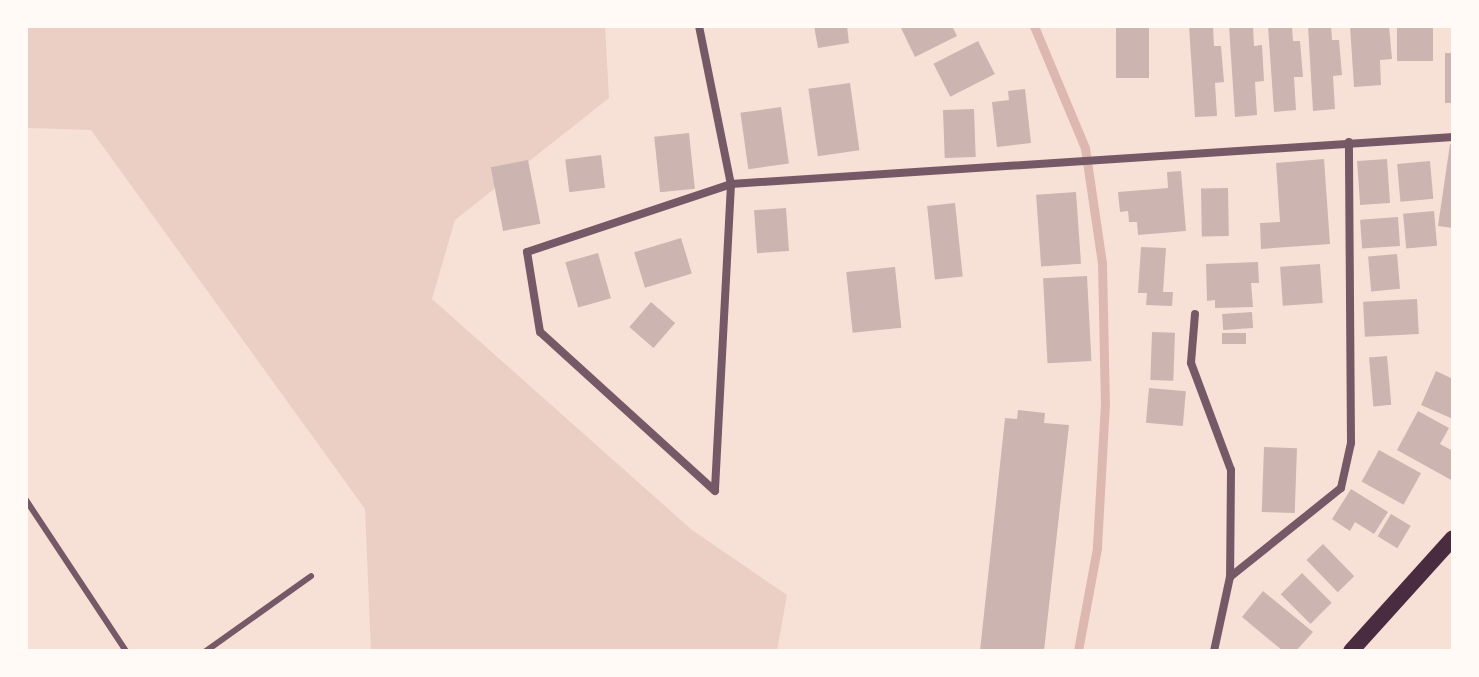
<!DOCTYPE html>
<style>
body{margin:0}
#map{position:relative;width:1479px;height:677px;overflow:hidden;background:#f7e1d7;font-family:Overpass,sans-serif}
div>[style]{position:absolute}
.green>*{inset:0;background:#ebcfc5}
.stream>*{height:9px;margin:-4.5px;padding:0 4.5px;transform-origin:4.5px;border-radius:4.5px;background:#dcb8b0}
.building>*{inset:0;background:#ccb4b1;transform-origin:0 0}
.service>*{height:6px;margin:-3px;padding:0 3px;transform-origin:3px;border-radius:3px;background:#755966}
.minor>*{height:8px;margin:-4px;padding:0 4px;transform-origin:4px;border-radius:4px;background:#755966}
.secondary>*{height:16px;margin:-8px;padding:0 8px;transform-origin:8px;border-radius:8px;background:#4a2c40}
span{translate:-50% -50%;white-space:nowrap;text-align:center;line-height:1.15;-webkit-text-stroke:7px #fffaf5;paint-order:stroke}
.frame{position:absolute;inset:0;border:28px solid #fffaf5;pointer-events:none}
</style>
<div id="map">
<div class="green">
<div style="clip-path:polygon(26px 26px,605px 26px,609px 98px,455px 220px,432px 299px,692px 530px,787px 595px,777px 651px,371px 651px,365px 509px,91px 130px,26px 128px)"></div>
</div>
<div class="stream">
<div style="left:1034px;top:26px;width:132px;rotate:67.3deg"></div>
<div style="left:1085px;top:148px;width:116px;rotate:81.6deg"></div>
<div style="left:1102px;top:263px;width:140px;rotate:88.8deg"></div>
<div style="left:1105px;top:403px;width:145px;rotate:93.2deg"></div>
<div style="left:1097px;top:548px;width:105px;rotate:100.5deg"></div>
</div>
<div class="building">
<div style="clip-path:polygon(814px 26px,847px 26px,849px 43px,818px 48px)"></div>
<div style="clip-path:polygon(900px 26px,952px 26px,957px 36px,915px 57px)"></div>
<div style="left:1116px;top:26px;width:33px;height:52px"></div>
<div style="clip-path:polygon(1189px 26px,1213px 26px,1214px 46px,1221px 46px,1224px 82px,1215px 83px,1217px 116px,1195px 117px)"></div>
<div style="clip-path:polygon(1229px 26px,1253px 26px,1254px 46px,1262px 45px,1264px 81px,1255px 82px,1257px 115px,1235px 117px)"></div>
<div style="clip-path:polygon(1268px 26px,1292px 26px,1293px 41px,1300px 41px,1303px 77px,1294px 77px,1296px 110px,1274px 112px)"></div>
<div style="clip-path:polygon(1308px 26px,1331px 26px,1332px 40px,1339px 40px,1342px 75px,1333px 76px,1335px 109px,1313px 111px)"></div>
<div style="clip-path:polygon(1350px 26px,1389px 26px,1392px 59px,1380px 60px,1381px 85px,1354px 87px)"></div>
<div style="left:1397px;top:26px;width:36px;height:35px"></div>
<div style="left:978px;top:41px;width:37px;height:50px;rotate:63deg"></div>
<div style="left:1445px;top:53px;width:8px;height:50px"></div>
<div style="left:850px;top:83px;width:68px;height:42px;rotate:82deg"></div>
<div style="clip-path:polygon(1025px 89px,1031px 143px,997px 147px,992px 102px,1009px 100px,1008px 91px)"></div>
<div style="left:781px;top:107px;width:57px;height:41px;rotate:82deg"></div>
<div style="left:974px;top:109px;width:48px;height:31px;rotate:88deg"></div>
<div style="left:689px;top:133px;width:56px;height:35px;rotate:84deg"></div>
<div style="clip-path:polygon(1450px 144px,1453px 145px,1453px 228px,1438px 226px)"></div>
<div style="left:601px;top:155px;width:33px;height:36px;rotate:83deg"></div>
<div style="clip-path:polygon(1324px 159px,1330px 244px,1261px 249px,1260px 223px,1280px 222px,1276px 163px)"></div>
<div style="left:1387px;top:159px;width:44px;height:30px;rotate:86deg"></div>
<div style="left:528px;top:160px;width:65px;height:38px;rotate:79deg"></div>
<div style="left:1430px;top:161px;width:38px;height:33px;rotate:85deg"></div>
<div style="clip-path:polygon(1181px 171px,1186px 231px,1138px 235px,1137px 222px,1129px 222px,1128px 211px,1120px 212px,1118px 192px,1168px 188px,1167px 172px)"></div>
<div style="left:1228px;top:188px;width:48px;height:27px;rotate:89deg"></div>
<div style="left:1076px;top:192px;width:72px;height:40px;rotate:86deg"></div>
<div style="left:955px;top:203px;width:74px;height:28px;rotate:84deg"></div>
<div style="left:786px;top:208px;width:43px;height:32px;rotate:86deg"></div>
<div style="left:1434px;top:211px;width:35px;height:31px;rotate:85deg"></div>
<div style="left:1398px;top:217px;width:29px;height:38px;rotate:86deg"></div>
<div style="left:681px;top:238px;width:37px;height:49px;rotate:73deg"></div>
<div style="clip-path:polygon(1141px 247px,1166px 248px,1163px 292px,1173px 292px,1172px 306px,1146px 305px,1147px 293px,1138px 293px)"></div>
<div style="left:598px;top:253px;width:47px;height:34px;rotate:74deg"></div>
<div style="left:1397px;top:254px;width:35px;height:29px;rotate:85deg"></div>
<div style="clip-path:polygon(1258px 262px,1259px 283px,1251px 283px,1253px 307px,1215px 308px,1215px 300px,1207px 301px,1206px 264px)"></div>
<div style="left:1320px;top:264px;width:39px;height:40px;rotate:86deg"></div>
<div style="left:895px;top:267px;width:61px;height:49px;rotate:84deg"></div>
<div style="left:1087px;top:276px;width:85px;height:44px;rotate:87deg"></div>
<div style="left:1417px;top:299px;width:35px;height:54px;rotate:87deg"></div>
<div style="left:651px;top:302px;width:32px;height:33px;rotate:41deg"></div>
<div style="left:1252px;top:312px;width:16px;height:30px;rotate:86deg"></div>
<div style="left:1152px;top:332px;width:23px;height:48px;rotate:2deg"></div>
<div style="left:1246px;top:333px;width:11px;height:24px;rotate:90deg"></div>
<div style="left:1387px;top:356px;width:49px;height:18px;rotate:85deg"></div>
<div style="clip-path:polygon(1436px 371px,1453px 379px,1453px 419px,1421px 405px)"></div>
<div style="left:1149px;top:388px;width:37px;height:35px;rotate:5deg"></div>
<div style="clip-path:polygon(1018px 410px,1045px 413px,1044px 423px,1069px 425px,1044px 651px,980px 651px,1005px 418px,1017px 419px)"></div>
<div style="clip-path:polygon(1418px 411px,1449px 428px,1440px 444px,1453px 451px,1453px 481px,1397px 450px)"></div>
<div style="left:1264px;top:447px;width:33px;height:65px;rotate:2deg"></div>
<div style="left:1379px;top:450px;width:48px;height:36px;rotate:29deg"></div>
<div style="clip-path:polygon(1351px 489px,1388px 512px,1374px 534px,1355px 522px,1350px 531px,1332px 519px)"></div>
<div style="left:1391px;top:514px;width:23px;height:26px;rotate:31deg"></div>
<div style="left:1323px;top:544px;width:45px;height:23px;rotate:46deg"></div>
<div style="left:1302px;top:573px;width:42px;height:30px;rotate:45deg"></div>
<div style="clip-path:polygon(1263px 591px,1313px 632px,1296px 651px,1283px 651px,1242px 617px)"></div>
</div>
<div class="service">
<div style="left:26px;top:500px;width:181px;rotate:56.5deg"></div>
<div style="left:206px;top:651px;width:129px;rotate:-35.5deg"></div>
</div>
<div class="minor">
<div style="left:699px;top:26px;width:161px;rotate:78.6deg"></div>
<div style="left:731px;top:184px;width:307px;rotate:93deg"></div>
<div style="left:715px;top:491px;width:236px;rotate:-137.7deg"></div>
<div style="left:540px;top:332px;width:81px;rotate:-99.2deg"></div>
<div style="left:527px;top:252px;width:215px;rotate:-18.4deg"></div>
<div style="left:731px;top:184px;width:724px;rotate:-3.72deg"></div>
<div style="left:1195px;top:314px;width:49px;rotate:94.7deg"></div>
<div style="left:1191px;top:363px;width:114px;rotate:69.5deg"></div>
<div style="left:1231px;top:470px;width:107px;rotate:90.5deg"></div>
<div style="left:1214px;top:651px;width:76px;rotate:-77.8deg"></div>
<div style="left:1230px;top:577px;width:142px;rotate:-38.7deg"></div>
<div style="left:1341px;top:488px;width:46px;rotate:-77.5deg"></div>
<div style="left:1351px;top:443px;width:301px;rotate:-90.4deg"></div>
</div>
<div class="secondary">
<div style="left:1351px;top:651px;width:152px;rotate:-47.9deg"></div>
</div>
<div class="frame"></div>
</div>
